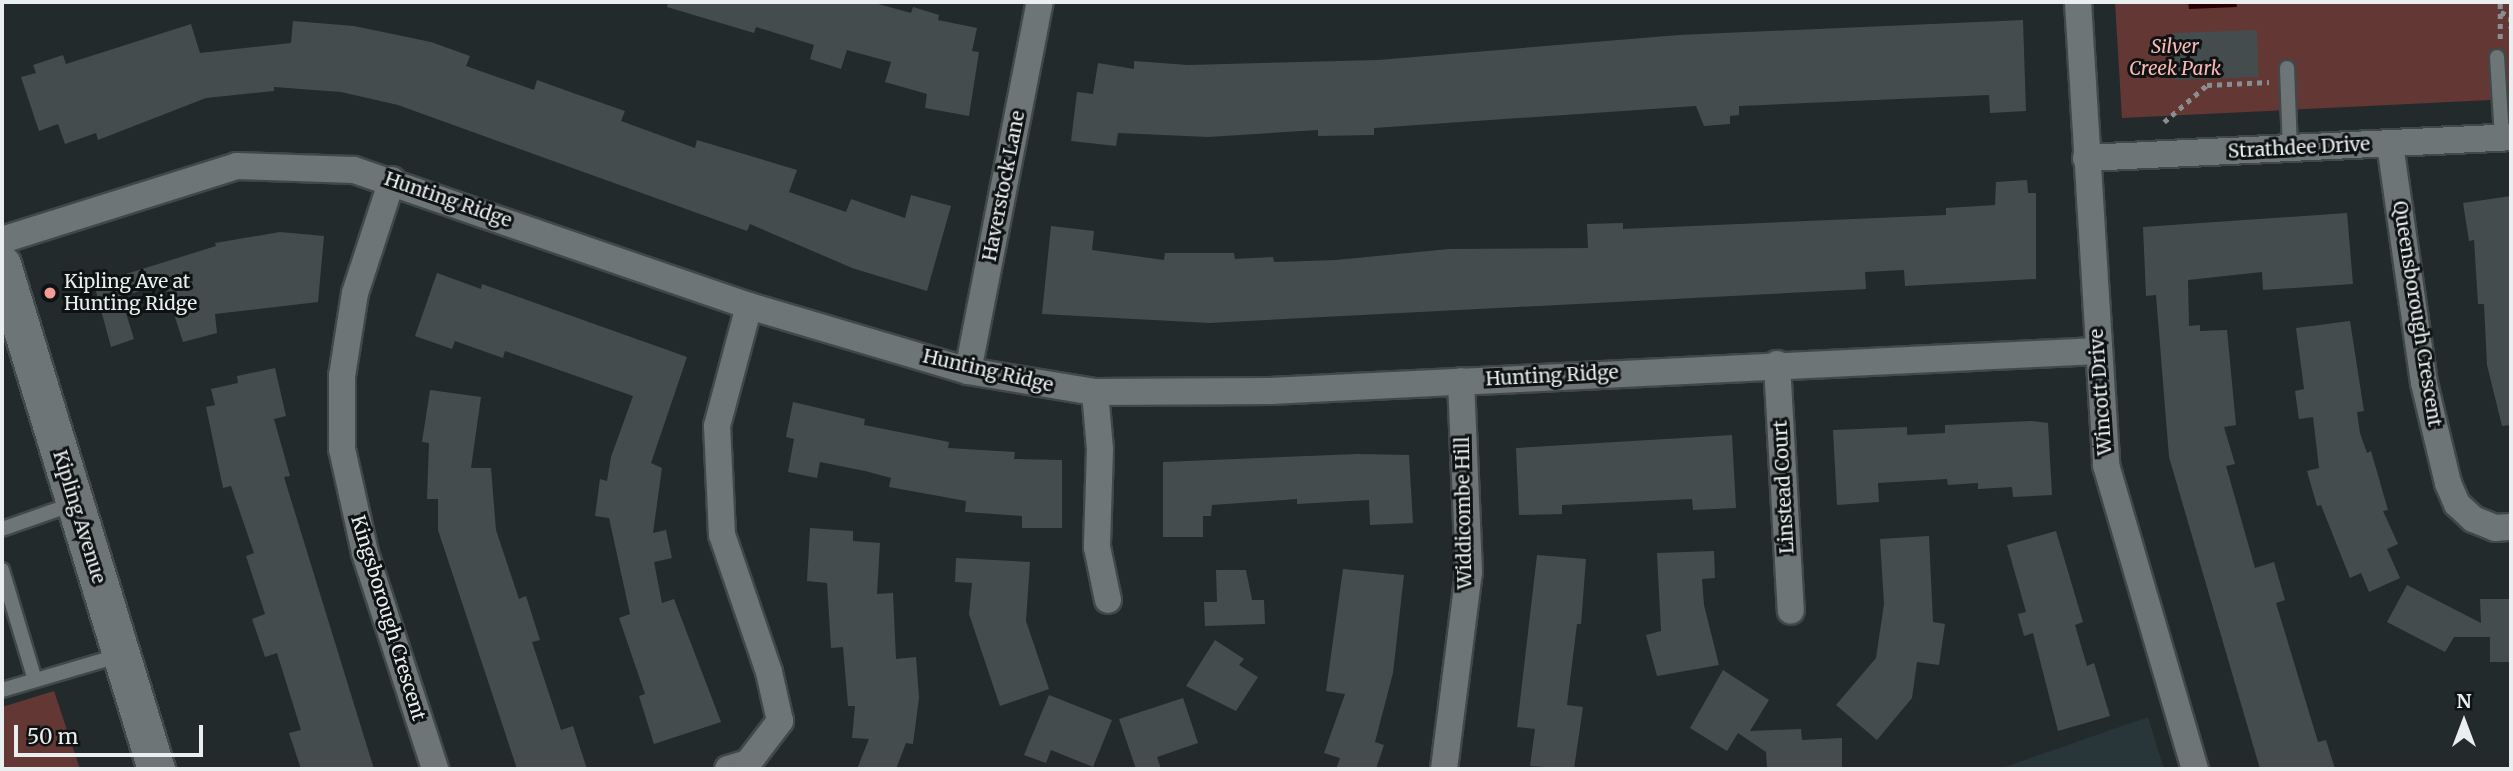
<!DOCTYPE html>
<style>
body{margin:0}
#map{position:relative;width:2513px;height:771px;overflow:hidden;background:#232a2c;font-family:Merriweather,serif}
div>[style]{position:absolute}
.built>*{inset:0;background:#28363a}
.green>*{inset:0;background:#633734}
.water>*{inset:0;background:#2c0002}
.building>*{inset:0;background:#454c4e;transform-origin:0 0}
.path>*{height:4.5px;margin-top:-2.25px;transform-origin:0;background:repeating-linear-gradient(90deg,#898e90 0 5px,transparent 0 10px)}
.roads{filter:drop-shadow(2px 0 #414849) drop-shadow(-2px 0 #414849) drop-shadow(0 2px #414849) drop-shadow(0 -2px #414849)}
.service>*{height:14px;margin:-7px;padding:0 7px;transform-origin:7px;border-radius:7px;background:#6d7577}
.minor>*{height:26px;margin:-13px;padding:0 13px;transform-origin:13px;border-radius:13px;background:#6d7577}
.secondary>*{height:37px;margin:-18.5px;padding:0 18.5px;transform-origin:18.5px;border-radius:18.5px;background:#6d7577}
.dots>*{width:19px;height:19px;translate:-50% -50%;box-sizing:border-box;border:4px solid #0f1213;border-radius:50%}
span{translate:-50% -50%;white-space:nowrap;text-align:center;line-height:1.15;-webkit-text-stroke:6px #0f1213;paint-order:stroke}
.park-label{font-size:19px;color:#fbbab5;font-style:italic}
.street-label{font-size:19px;color:#eaeeef}
.poi-label{font-size:19px;color:#eaeeef}
.left{translate:0 -50%;text-align:left}
.frame{position:absolute;inset:0;border:4px solid #eaeeef;pointer-events:none}
.north{position:absolute;left:2429px;top:687px;width:70px;height:70px;-webkit-text-stroke:5px #0f1213;paint-order:stroke;rotate:0deg;font-size:19px;font-weight:700;line-height:28px;text-align:center;color:#eaeeef}
.north::after{content:'';display:block;margin:auto;width:24px;height:32px;background:#eaeeef;clip-path:polygon(50% 0,100% 100%,50% 72%,0 100%)}
.scale{position:absolute;left:14px;top:725px;width:189px;height:32px;box-sizing:border-box;border:4px solid #eaeeef;border-top:0;padding-left:9px;font-size:21px;line-height:24px;white-space:nowrap;color:#eaeeef;-webkit-text-stroke:5px #0f1213;paint-order:stroke}
</style>
<div id="map">
<div class="built">
<div style="clip-path:polygon(2148px 717px,2164px 769px,1999px 769px)"></div>
</div>
<div class="green">
<div style="clip-path:polygon(2115px 2px,2511px 2px,2511px 99px,2122px 118px)"></div>
<div style="clip-path:polygon(54px 691px,80px 769px,2px 769px,2px 707px)"></div>
</div>
<div class="water">
<div style="clip-path:polygon(2188px 2px,2236px 2px,2237px 7px,2189px 9px)"></div>
</div>
<div class="building">
<div style="clip-path:polygon(668px 2px,871px 2px,911px 13px,913px 7px,939px 15px,938px 20px,977px 28px,972px 51px,979px 52px,969px 116px,925px 108px,927px 94px,885px 82px,891px 62px,847px 50px,841px 69px,810px 59px,814px 45px,756px 27px,754px 33px,667px 7px)"></div>
<div style="clip-path:polygon(2023px 20px,2026px 111px,1990px 113px,1989px 95px,1739px 106px,1739px 115px,1730px 116px,1730px 124px,1704px 126px,1696px 106px,1374px 128px,1374px 135px,1318px 136px,1318px 130px,1208px 137px,1118px 133px,1116px 146px,1071px 141px,1077px 92px,1093px 94px,1098px 63px,1134px 69px,1134px 61px,1188px 65px,1378px 60px,1679px 35px)"></div>
<div style="clip-path:polygon(293px 21px,354px 26px,431px 42px,470px 56px,466px 66px,534px 90px,537px 80px,576px 94px,625px 111px,621px 121px,695px 148px,697px 140px,797px 170px,789px 192px,846px 212px,851px 199px,905px 218px,911px 195px,951px 206px,927px 291px,852px 268px,750px 224px,747px 231px,398px 105px,341px 92px,274px 87px,274px 91px,206px 98px,98px 140px,96px 133px,65px 144px,58px 124px,39px 131px,21px 77px,36px 73px,33px 65px,63px 55px,66px 64px,191px 24px,200px 53px,291px 43px)"></div>
<div style="left:2257px;top:30px;width:47px;height:85px;rotate:88deg"></div>
<div style="clip-path:polygon(2027px 180px,2028px 193px,2036px 193px,2036px 279px,1905px 286px,1904px 270px,1865px 272px,1866px 289px,1209px 323px,1042px 314px,1051px 226px,1094px 231px,1092px 250px,1164px 260px,1165px 253px,1234px 253px,1235px 259px,1273px 257px,1274px 262px,1336px 260px,1449px 249px,1588px 248px,1587px 224px,1623px 223px,1623px 229px,1946px 215px,1946px 208px,1995px 205px,1996px 182px)"></div>
<div style="clip-path:polygon(2511px 196px,2511px 425px,2502px 426px,2487px 365px,2484px 304px,2478px 304px,2474px 240px,2469px 241px,2463px 203px)"></div>
<div style="clip-path:polygon(2347px 213px,2353px 284px,2263px 290px,2262px 272px,2188px 280px,2189px 326px,2200px 325px,2200px 331px,2227px 330px,2236px 425px,2224px 427px,2235px 464px,2226px 466px,2255px 568px,2274px 562px,2285px 600px,2276px 603px,2318px 742px,2326px 740px,2335px 769px,2260px 769px,2169px 457px,2156px 295px,2146px 296px,2143px 227px)"></div>
<div style="clip-path:polygon(280px 232px,324px 236px,318px 302px,215px 314px,217px 333px,183px 342px,164px 283px,121px 297px,134px 339px,111px 347px,94px 284px,216px 246px,215px 243px)"></div>
<div style="clip-path:polygon(437px 273px,481px 289px,482px 284px,687px 357px,651px 463px,662px 468px,653px 533px,666px 530px,672px 558px,654px 562px,662px 603px,674px 599px,721px 722px,654px 744px,639px 696px,645px 694px,619px 618px,630px 614px,609px 518px,595px 516px,600px 479px,607px 481px,611px 457px,633px 396px,505px 351px,503px 358px,455px 341px,452px 349px,415px 336px)"></div>
<div style="clip-path:polygon(2350px 321px,2364px 411px,2357px 412px,2360px 433px,2367px 453px,2371px 451px,2388px 510px,2383px 511px,2398px 544px,2387px 549px,2400px 578px,2369px 592px,2361px 573px,2350px 578px,2321px 505px,2317px 506px,2307px 471px,2319px 468px,2313px 417px,2299px 419px,2295px 391px,2304px 389px,2296px 328px)"></div>
<div style="clip-path:polygon(275px 368px,286px 416px,274px 419px,290px 476px,284px 477px,374px 769px,301px 769px,289px 733px,301px 730px,277px 653px,265px 657px,252px 619px,265px 614px,246px 556px,254px 553px,231px 486px,223px 488px,206px 407px,215px 405px,211px 389px,238px 383px,237px 376px)"></div>
<div style="clip-path:polygon(430px 390px,481px 397px,471px 468px,491px 468px,496px 530px,519px 599px,526px 596px,540px 640px,532px 642px,561px 730px,573px 726px,587px 769px,517px 769px,438px 530px,438px 499px,427px 499px,429px 443px,422px 442px)"></div>
<div style="clip-path:polygon(793px 402px,865px 419px,864px 425px,949px 442px,948px 448px,1015px 452px,1014px 459px,1062px 460px,1062px 528px,1022px 528px,1022px 516px,965px 512px,966px 501px,889px 487px,891px 478px,865px 471px,820px 462px,817px 478px,788px 472px,794px 439px,786px 437px)"></div>
<div style="clip-path:polygon(2031px 421px,2048px 423px,2052px 495px,2013px 497px,2012px 487px,1978px 489px,1978px 483px,1948px 485px,1947px 479px,1878px 483px,1879px 502px,1837px 505px,1833px 430px,1907px 427px,1907px 435px,1945px 433px,1945px 425px)"></div>
<div style="clip-path:polygon(1732px 435px,1736px 508px,1693px 510px,1692px 499px,1562px 505px,1562px 514px,1519px 515px,1516px 448px)"></div>
<div style="clip-path:polygon(1358px 454px,1409px 455px,1413px 523px,1370px 525px,1369px 500px,1297px 504px,1297px 499px,1212px 505px,1211px 516px,1203px 516px,1203px 537px,1163px 537px,1163px 462px)"></div>
<div style="clip-path:polygon(810px 528px,853px 531px,853px 541px,880px 543px,877px 594px,893px 593px,896px 659px,916px 657px,919px 698px,913px 744px,906px 743px,896px 769px,857px 769px,869px 739px,852px 738px,855px 706px,848px 706px,843px 647px,831px 648px,827px 583px,807px 581px)"></div>
<div style="clip-path:polygon(2056px 531px,2083px 622px,2075px 625px,2087px 666px,2094px 663px,2110px 716px,2058px 731px,2033px 633px,2024px 636px,2018px 614px,2026px 612px,2007px 545px)"></div>
<div style="clip-path:polygon(1929px 536px,1933px 622px,1945px 624px,1939px 665px,1917px 662px,1912px 698px,1877px 740px,1836px 705px,1876px 658px,1884px 604px,1880px 539px)"></div>
<div style="clip-path:polygon(1714px 551px,1715px 578px,1702px 579px,1704px 605px,1719px 665px,1657px 676px,1646px 635px,1661px 631px,1657px 553px)"></div>
<div style="clip-path:polygon(1537px 555px,1586px 559px,1581px 624px,1577px 624px,1567px 705px,1583px 707px,1574px 769px,1530px 766px,1535px 729px,1517px 727px)"></div>
<div style="clip-path:polygon(956px 558px,1030px 562px,1026px 621px,1049px 689px,1000px 706px,969px 614px,972px 583px,955px 582px)"></div>
<div style="clip-path:polygon(1343px 569px,1404px 575px,1393px 673px,1375px 742px,1384px 745px,1376px 769px,1336px 769px,1340px 758px,1324px 753px,1345px 694px,1326px 691px)"></div>
<div style="clip-path:polygon(1216px 570px,1246px 570px,1252px 600px,1264px 600px,1265px 624px,1205px 626px,1204px 602px,1217px 602px)"></div>
<div style="clip-path:polygon(2407px 585px,2481px 623px,2480px 599px,2511px 599px,2511px 662px,2490px 662px,2490px 637px,2454px 637px,2445px 652px,2387px 622px)"></div>
<div style="clip-path:polygon(1215px 640px,1244px 659px,1239px 665px,1258px 677px,1236px 711px,1186px 686px)"></div>
<div style="clip-path:polygon(1723px 670px,1769px 700px,1750px 731px,1801px 729px,1802px 740px,1842px 738px,1842px 769px,1767px 769px,1766px 752px,1738px 733px,1727px 751px,1690px 728px)"></div>
<div style="clip-path:polygon(1049px 695px,1112px 720px,1093px 767px,1051px 750px,1046px 763px,1024px 755px)"></div>
<div style="clip-path:polygon(1183px 698px,1198px 743px,1157px 757px,1161px 769px,1136px 769px,1119px 719px)"></div>
</div>
<div class="path">
<div style="left:2501px;top:12px;width:11px;rotate:27deg"></div>
<div style="left:2511px;top:17px;width:11px;rotate:90deg"></div>
<div style="left:2500px;top:39px;width:37px;rotate:-90deg"></div>
<div style="left:2164px;top:122px;width:57px;rotate:-40.7deg"></div>
<div style="left:2207px;top:85px;width:62px;rotate:-2.8deg"></div>
</div>
<div class="roads">
<div class="service">
<div style="left:2497px;top:57px;width:80px;rotate:86.4deg"></div>
<div style="left:2287px;top:68px;width:81px;rotate:87.9deg"></div>
<div style="left:2px;top:529px;width:75px;rotate:-19.4deg"></div>
<div style="left:2px;top:570px;width:115px;rotate:73.3deg"></div>
<div style="left:2px;top:690px;width:124px;rotate:-16.4deg"></div>
</div>
<div class="minor">
<div style="left:2078px;top:2px;width:464px;rotate:86.5deg"></div>
<div style="left:2106px;top:465px;width:317px;rotate:73.7deg"></div>
<div style="left:2390px;top:144px;width:241px;rotate:81.9deg"></div>
<div style="left:2424px;top:383px;width:103px;rotate:76.5deg"></div>
<div style="left:2448px;top:483px;width:23px;rotate:67deg"></div>
<div style="left:2457px;top:504px;width:22px;rotate:43deg"></div>
<div style="left:2473px;top:519px;width:24px;rotate:22deg"></div>
<div style="left:2495px;top:528px;width:16px;rotate:-4deg"></div>
<div style="left:2086px;top:158px;width:426px;rotate:-2.8deg"></div>
<div style="left:392px;top:180px;width:119px;rotate:108.1deg"></div>
<div style="left:355px;top:293px;width:84px;rotate:98.9deg"></div>
<div style="left:342px;top:376px;width:73px;rotate:90deg"></div>
<div style="left:342px;top:449px;width:107px;rotate:77.5deg"></div>
<div style="left:365px;top:553px;width:227px;rotate:72deg"></div>
<div style="left:2px;top:240px;width:246px;rotate:-17.5deg"></div>
<div style="left:237px;top:166px;width:117px;rotate:2deg"></div>
<div style="left:354px;top:170px;width:418px;rotate:19deg"></div>
<div style="left:749px;top:306px;width:228px;rotate:16.5deg"></div>
<div style="left:968px;top:371px;width:129px;rotate:9.4deg"></div>
<div style="left:1095px;top:392px;width:175px;rotate:-0.3deg"></div>
<div style="left:1270px;top:391px;width:829px;rotate:-2.77deg"></div>
<div style="left:1777px;top:364px;width:247px;rotate:86.8deg"></div>
<div style="left:968px;top:371px;width:376px;rotate:-79deg"></div>
<div style="left:1095px;top:392px;width:57px;rotate:85deg"></div>
<div style="left:1100px;top:449px;width:98px;rotate:91.8deg"></div>
<div style="left:1097px;top:547px;width:54px;rotate:78.3deg"></div>
<div style="left:728px;top:769px;width:21px;rotate:-17deg"></div>
<div style="left:748px;top:763px;width:53px;rotate:-52.7deg"></div>
<div style="left:780px;top:721px;width:50px;rotate:-102.7deg"></div>
<div style="left:769px;top:672px;width:145px;rotate:-108.9deg"></div>
<div style="left:722px;top:535px;width:109px;rotate:-92.6deg"></div>
<div style="left:717px;top:426px;width:124px;rotate:-75.1deg"></div>
<div style="left:1444px;top:769px;width:199px;rotate:-82.8deg"></div>
<div style="left:1469px;top:572px;width:191px;rotate:-92.4deg"></div>
</div>
<div class="secondary">
<div style="left:2px;top:264px;width:528px;rotate:73.04deg"></div>
</div>
</div>
<div class="dots">
<div style="left:50px;top:293px;background:#f59c96"></div>
</div>
<div class="park-label">
<span style="left:2175px;top:58px">Silver<br>Creek Park</span>
</div>
<div class="street-label">
<span style="left:2299px;top:148px;rotate:-3deg">Strathdee Drive</span>
<span style="left:1004px;top:186px;rotate:-79deg">Haverstock Lane</span>
<span style="left:448px;top:200px;rotate:19deg">Hunting Ridge</span>
<span style="left:2417px;top:314px;rotate:81deg">Queensborough Crescent</span>
<span style="left:988px;top:371px;rotate:13deg">Hunting Ridge</span>
<span style="left:1552px;top:376px;rotate:-3deg">Hunting Ridge</span>
<span style="left:2101px;top:392px;rotate:-94deg">Wincott Drive</span>
<span style="left:1784px;top:487px;rotate:-93deg">Linstead Court</span>
<span style="left:1464px;top:513px;rotate:-91deg">Widdicombe Hill</span>
<span style="left:79px;top:517px;rotate:73deg">Kipling Avenue</span>
<span style="left:388px;top:618px;rotate:73deg">Kingsborough Crescent</span>
</div>
<div class="poi-label">
<span class="left" style="left:64px;top:293px">Kipling Ave at<br>Hunting Ridge</span>
</div>
<div class="frame"></div>
<div class="north">N</div>
<div class="scale">50 m</div>
</div>
